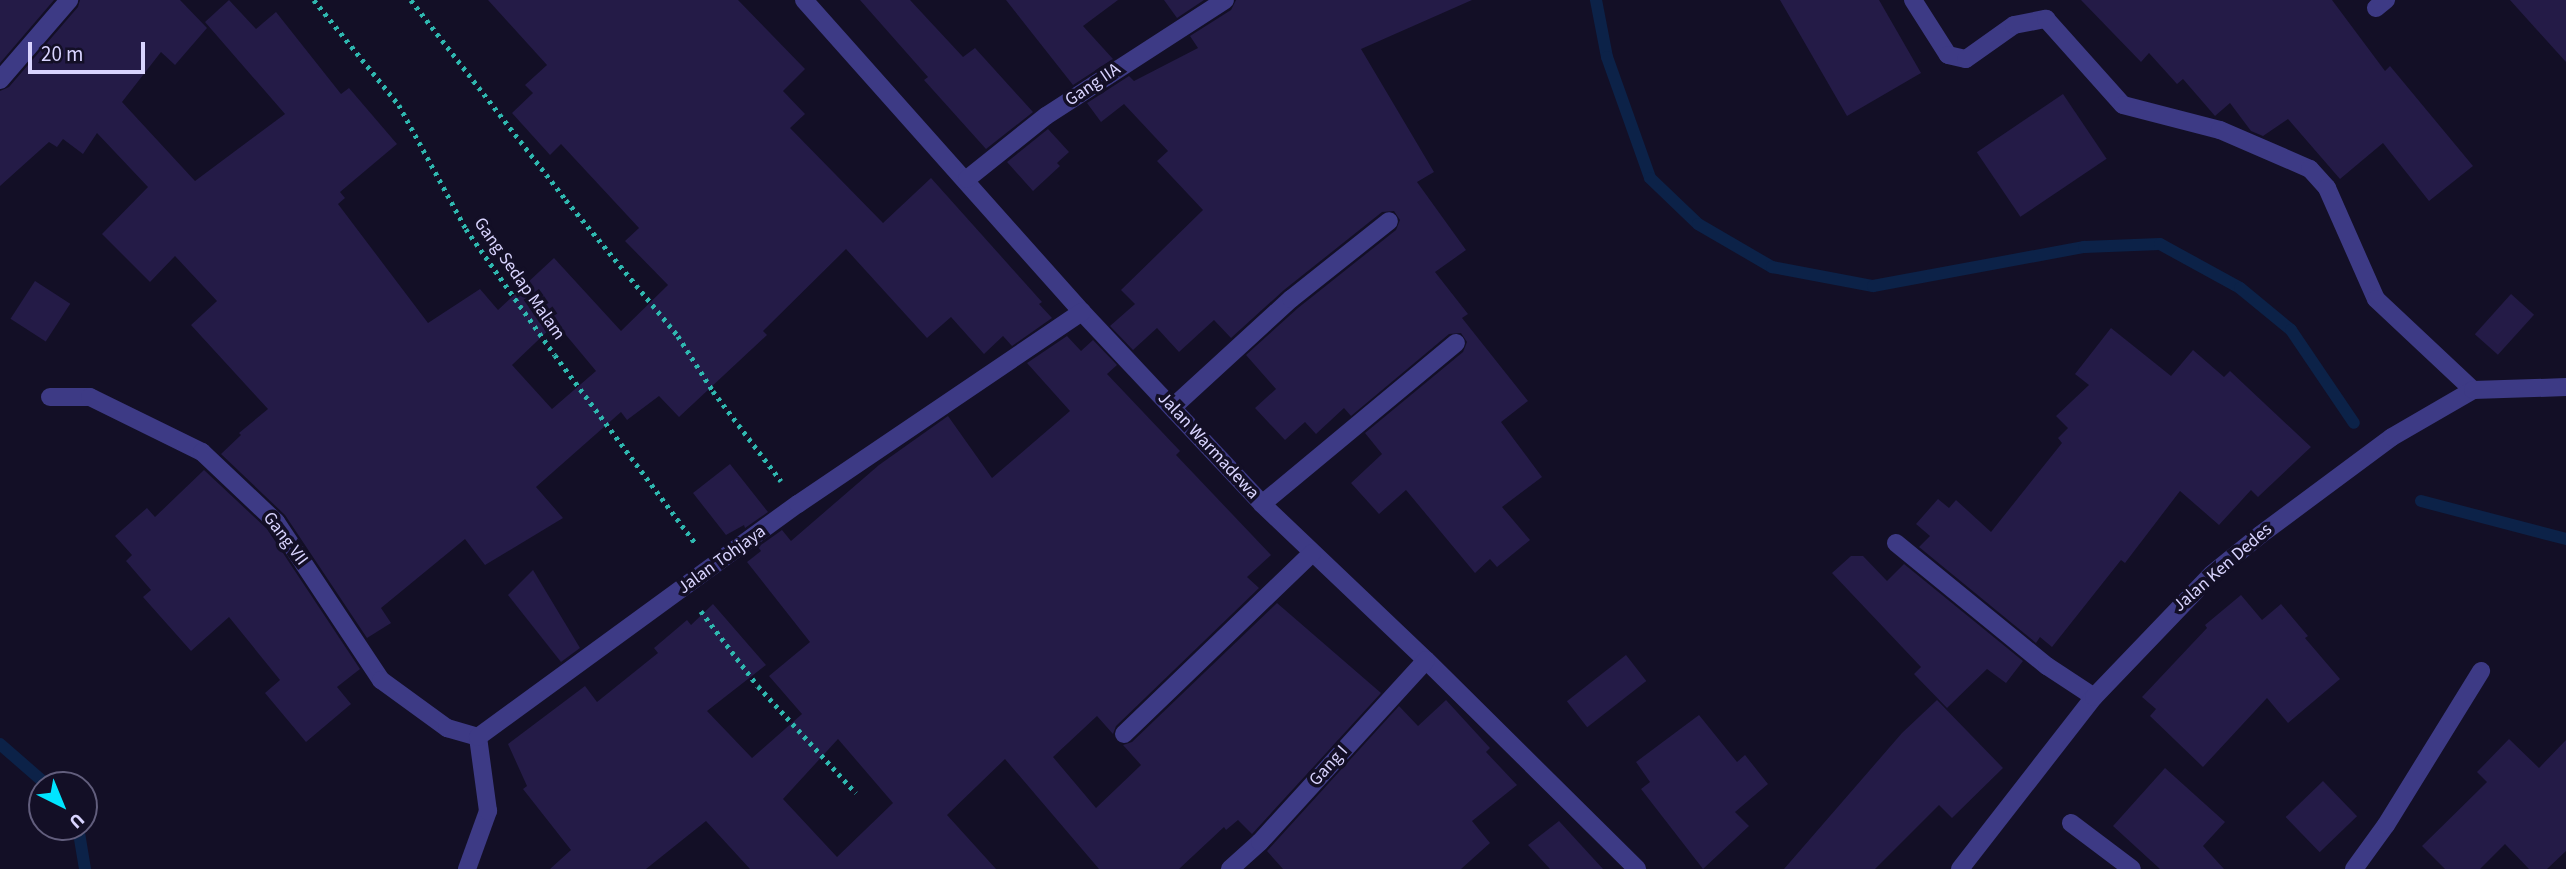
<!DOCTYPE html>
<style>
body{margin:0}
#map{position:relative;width:2566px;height:869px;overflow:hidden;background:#130f26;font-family:"Source Sans 3",sans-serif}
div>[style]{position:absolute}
.stream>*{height:12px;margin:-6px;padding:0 6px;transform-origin:6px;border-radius:6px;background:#0c2248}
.building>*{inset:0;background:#241b47;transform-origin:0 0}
.path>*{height:4.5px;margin-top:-2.25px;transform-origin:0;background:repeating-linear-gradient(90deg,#2fb8b0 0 3.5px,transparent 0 8.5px)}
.minor>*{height:18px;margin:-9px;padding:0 9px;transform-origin:9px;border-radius:9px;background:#3d3a85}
span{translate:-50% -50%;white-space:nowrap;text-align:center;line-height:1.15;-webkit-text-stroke:7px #130f26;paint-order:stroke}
.street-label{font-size:18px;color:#d9d4ff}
.north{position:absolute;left:28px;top:771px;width:70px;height:70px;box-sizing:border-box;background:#130f26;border:2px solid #625e7d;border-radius:50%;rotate:137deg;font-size:19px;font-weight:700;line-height:28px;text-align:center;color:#d9d4ff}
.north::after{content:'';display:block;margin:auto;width:24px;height:32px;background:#00e5ff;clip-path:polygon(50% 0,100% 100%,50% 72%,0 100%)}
.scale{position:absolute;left:28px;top:42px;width:117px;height:32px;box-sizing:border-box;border:4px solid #d9d4ff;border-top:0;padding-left:9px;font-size:21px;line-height:24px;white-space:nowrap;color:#d9d4ff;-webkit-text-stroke:5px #130f26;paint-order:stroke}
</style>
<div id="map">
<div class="stream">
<div style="left:1596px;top:0;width:58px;rotate:79.1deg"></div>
<div style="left:1607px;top:57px;width:128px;rotate:70.4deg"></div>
<div style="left:1650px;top:178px;width:66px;rotate:43.8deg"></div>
<div style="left:1698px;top:224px;width:86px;rotate:30.2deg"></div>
<div style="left:1772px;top:267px;width:103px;rotate:10.7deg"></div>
<div style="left:1873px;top:286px;width:215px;rotate:-10.5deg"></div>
<div style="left:2084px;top:247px;width:76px;rotate:-2.3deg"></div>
<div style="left:2160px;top:244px;width:91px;rotate:28.8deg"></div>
<div style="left:2240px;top:288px;width:66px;rotate:39.5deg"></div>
<div style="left:2291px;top:330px;width:112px;rotate:55.9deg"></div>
<div style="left:2421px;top:501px;width:150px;rotate:14.7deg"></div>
<div style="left:0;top:744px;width:62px;rotate:41.1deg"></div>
<div style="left:78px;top:827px;width:43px;rotate:80.5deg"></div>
</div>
<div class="building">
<div style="clip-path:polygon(0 0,54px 0,0 63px)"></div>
<div style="clip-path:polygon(evenodd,80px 0,180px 0,207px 28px,175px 65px,161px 52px,122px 102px,195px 181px,285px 114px,205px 22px,229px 0,256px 29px,276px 12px,341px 94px,349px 88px,397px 144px,340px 192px,345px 198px,338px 204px,428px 323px,480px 289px,498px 310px,554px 258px,621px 331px,668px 285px,625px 241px,639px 228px,561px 144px,550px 155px,512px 113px,533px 93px,525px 85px,547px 65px,488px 0,738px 0,805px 69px,783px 91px,805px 114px,790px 128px,883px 223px,931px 178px,1042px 302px,1039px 304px,1052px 318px,1012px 346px,1003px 336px,984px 354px,951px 317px,927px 338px,846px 249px,763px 331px,767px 335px,679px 417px,659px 396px,627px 420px,621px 412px,536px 487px,563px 518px,485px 565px,465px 539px,381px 608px,391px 623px,367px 638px,285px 515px,221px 454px,241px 435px,239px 433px,268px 409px,191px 325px,217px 301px,175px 256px,150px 282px,102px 234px,148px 187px,97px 133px,83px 154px,63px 139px,57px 147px,49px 142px,0 186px,0 91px,9px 87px,78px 7px,80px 0,556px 323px,596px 371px,552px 409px,512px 365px,556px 323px)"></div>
<div style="clip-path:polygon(860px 0,910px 0,963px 57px,975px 48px,1033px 112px,986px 149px,924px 80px,928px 77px)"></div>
<div style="clip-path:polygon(1006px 0,1118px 0,1083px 26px,1113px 59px,1073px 85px)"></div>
<div style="clip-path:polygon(1164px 0,1204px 0,1177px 18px)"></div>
<div style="clip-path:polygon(1236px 0,1472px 0,1361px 49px,1434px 172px,1417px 182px,1466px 250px,1435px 272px,1468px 314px,1462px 318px,1528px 401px,1501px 422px,1542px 477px,1502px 507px,1530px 540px,1497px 567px,1490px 559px,1475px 573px,1406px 490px,1379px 514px,1351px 483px,1382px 454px,1365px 433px,1463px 352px,1467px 342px,1461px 333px,1449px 334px,1351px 416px,1344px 408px,1316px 434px,1305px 422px,1285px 440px,1255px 408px,1276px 389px,1246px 355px,1298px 308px,1396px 230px,1400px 220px,1394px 211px,1382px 212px,1284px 290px,1231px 338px,1214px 320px,1179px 352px,1157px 328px,1133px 350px,1110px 326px,1135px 304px,1121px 290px,1203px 210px,1157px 161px,1168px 151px,1124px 104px,1101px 122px,1087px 103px,1129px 76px,1134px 81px,1198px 48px,1190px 36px,1231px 10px)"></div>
<div style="clip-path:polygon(1780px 0,1879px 0,1921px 73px,1847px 116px)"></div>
<div style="clip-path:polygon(2081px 0,2332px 0,2385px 71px,2390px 66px,2473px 166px,2429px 201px,2383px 143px,2340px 179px,2288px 119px,2263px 136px,2251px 131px,2230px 103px,2215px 116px,2183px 79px,2177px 84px,2149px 53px,2141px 62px)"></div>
<div style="clip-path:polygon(2510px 0,2566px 0,2566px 62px)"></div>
<div style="left:2063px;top:94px;width:78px;height:104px;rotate:56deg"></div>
<div style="clip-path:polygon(1048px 129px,1069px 152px,1057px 163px,1060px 166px,1033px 191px,1007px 162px)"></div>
<div style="left:35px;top:281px;width:42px;height:45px;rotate:33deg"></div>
<div style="left:2511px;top:294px;width:31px;height:54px;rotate:42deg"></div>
<div style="clip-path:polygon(2111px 328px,2171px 376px,2193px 350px,2224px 377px,2230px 371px,2311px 447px,2258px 497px,2251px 490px,2219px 525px,2180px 491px,2125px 563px,2121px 560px,2052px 647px,2040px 637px,2036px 643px,1919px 547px,1930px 536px,1916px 524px,1938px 499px,1949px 508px,1956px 500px,1991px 532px,2062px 443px,2058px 438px,2068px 428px,2056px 416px,2089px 385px,2075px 374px)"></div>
<div style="clip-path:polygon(evenodd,1067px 336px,1081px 351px,1093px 340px,1117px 365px,1107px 374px,1180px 451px,1176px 455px,1271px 555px,1247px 577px,1259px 588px,1116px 726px,1113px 734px,1097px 716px,1053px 757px,1096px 808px,1141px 765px,1123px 745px,1132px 742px,1277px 603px,1381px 693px,1252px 834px,1238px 820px,1226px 830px,1224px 827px,1179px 869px,1099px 869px,1005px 759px,947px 815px,996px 869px,750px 869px,706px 821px,646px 869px,550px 869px,571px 850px,523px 789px,527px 786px,508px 744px,585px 686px,597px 702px,658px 653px,654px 648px,687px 620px,691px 625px,713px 604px,766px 665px,707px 711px,752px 758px,802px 714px,769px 676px,810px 642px,747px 562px,761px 551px,758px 547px,782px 530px,791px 541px,879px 465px,948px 416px,992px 478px,1070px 411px,1027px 363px,1067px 336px,838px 739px,893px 803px,837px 857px,783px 799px,838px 739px)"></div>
<div style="clip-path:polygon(730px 464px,768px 512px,745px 528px,744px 525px,726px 535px,693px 493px)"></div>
<div style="clip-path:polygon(204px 470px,267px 529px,360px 669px,337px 687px,351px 704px,306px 742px,265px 693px,280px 680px,229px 617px,191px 651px,143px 597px,151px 590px,126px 561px,132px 555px,115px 536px,147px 508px,155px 517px)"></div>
<div style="clip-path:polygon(1851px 556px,1863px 556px,1887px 581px,1904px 564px,2023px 661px,2006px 683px,1987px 669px,1947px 708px,1914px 674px,1921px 667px,1832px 573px)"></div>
<div style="clip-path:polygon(533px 570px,580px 648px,561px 662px,508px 595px)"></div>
<div style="clip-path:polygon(2241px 595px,2262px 620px,2281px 604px,2308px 636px,2305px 638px,2340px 679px,2288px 723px,2267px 698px,2203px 767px,2150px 716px,2156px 709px,2142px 697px,2207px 628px,2205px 625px)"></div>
<div style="left:1626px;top:655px;width:33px;height:75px;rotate:52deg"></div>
<div style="clip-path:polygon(1446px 700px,1490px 748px,1486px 752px,1517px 785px,1472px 821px,1490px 843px,1461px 869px,1283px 869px,1267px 851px,1399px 706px,1418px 726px)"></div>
<div style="clip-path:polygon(1937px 700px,2003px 768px,1952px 818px,1939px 805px,1875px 869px,1784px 869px,1902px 733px)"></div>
<div style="clip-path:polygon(1699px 715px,1737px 762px,1745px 755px,1768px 784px,1735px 812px,1749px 826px,1703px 869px,1641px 789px,1650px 782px,1636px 762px)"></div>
<div style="clip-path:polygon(2509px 739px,2539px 768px,2566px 740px,2566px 851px,2547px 869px,2529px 869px,2505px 844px,2480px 869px,2445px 869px,2422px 846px,2487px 782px,2477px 772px)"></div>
<div style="clip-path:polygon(2165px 768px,2225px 822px,2203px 846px,2224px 869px,2160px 869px,2113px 826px)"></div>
<div style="left:2323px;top:781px;width:49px;height:52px;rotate:46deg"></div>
<div style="clip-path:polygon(1559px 821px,1603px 869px,1550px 869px,1528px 845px)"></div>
</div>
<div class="path">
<div style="left:314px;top:0;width:135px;rotate:51deg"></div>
<div style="left:399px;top:105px;width:141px;rotate:61.6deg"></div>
<div style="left:466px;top:229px;width:154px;rotate:54.8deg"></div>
<div style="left:555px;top:355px;width:236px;rotate:53.3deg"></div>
<div style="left:411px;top:0;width:253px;rotate:52.2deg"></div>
<div style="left:566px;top:200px;width:176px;rotate:50.5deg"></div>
<div style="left:678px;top:336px;width:65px;rotate:57.5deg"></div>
<div style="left:713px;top:391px;width:113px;rotate:52.9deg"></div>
<div style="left:701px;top:611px;width:94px;rotate:52.8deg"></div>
<div style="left:758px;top:686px;width:145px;rotate:47.5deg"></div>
</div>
<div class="minor">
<div style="left:804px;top:0;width:418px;rotate:48.3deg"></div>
<div style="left:1082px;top:312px;width:263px;rotate:46.8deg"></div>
<div style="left:1262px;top:504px;width:226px;rotate:43.6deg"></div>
<div style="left:1426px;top:660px;width:297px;rotate:44.7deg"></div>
<div style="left:1913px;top:0;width:65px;rotate:57.5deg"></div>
<div style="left:1948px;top:55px;width:18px;rotate:13deg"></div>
<div style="left:1966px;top:59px;width:59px;rotate:-35.3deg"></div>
<div style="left:2014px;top:25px;width:33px;rotate:-11deg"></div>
<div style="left:2046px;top:19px;width:115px;rotate:48.2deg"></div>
<div style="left:2123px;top:105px;width:100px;rotate:14.5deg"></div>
<div style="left:2220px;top:130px;width:98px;rotate:23.4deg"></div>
<div style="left:2310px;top:169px;width:25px;rotate:48deg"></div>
<div style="left:2327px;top:188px;width:121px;rotate:66.2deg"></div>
<div style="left:2376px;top:299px;width:133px;rotate:43.2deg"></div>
<div style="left:2376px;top:8px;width:13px;rotate:-39deg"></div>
<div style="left:0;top:80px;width:106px;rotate:-49.2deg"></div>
<div style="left:967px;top:179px;width:101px;rotate:-38.6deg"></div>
<div style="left:1046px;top:116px;width:213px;rotate:-32.9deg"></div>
<div style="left:50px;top:397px;width:40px"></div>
<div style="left:90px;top:397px;width:125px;rotate:26.2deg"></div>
<div style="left:202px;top:452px;width:102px;rotate:43.4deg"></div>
<div style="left:276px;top:522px;width:190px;rotate:56.4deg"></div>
<div style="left:381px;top:680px;width:82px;rotate:36deg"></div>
<div style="left:447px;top:728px;width:32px;rotate:16deg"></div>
<div style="left:1173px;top:407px;width:160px;rotate:-42.5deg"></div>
<div style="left:1291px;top:299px;width:125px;rotate:-38.5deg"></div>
<div style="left:1262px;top:504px;width:252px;rotate:-39.7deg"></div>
<div style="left:1896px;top:543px;width:195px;rotate:39.2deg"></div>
<div style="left:2047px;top:666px;width:56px;rotate:33.4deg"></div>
<div style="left:1124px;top:734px;width:261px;rotate:-43.9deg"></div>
<div style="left:2071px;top:823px;width:76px;rotate:37deg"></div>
<div style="left:467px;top:869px;width:62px;rotate:-70.1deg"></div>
<div style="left:488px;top:811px;width:75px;rotate:-97.7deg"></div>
<div style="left:478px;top:737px;width:396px;rotate:-36.1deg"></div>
<div style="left:798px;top:504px;width:343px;rotate:-34.1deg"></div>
<div style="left:1230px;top:869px;width:40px;rotate:-42deg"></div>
<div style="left:1260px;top:842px;width:246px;rotate:-47.6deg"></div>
<div style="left:1960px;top:869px;width:218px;rotate:-52.1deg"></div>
<div style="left:2094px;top:697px;width:170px;rotate:-46.2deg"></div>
<div style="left:2212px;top:574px;width:62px;rotate:-39.1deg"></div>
<div style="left:2260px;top:535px;width:164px;rotate:-36.6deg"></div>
<div style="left:2392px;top:437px;width:94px;rotate:-30.1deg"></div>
<div style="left:2473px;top:390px;width:93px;rotate:-1.8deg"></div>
<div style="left:2354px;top:869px;width:54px;rotate:-54deg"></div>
<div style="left:2386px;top:825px;width:181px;rotate:-58.3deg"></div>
</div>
<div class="street-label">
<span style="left:1093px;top:85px;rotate:-34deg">Gang IIA</span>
<span style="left:519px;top:279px;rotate:55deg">Gang Sedap Malam</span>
<span style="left:1208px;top:446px;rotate:47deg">Jalan Warmadewa</span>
<span style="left:285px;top:539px;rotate:53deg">Gang VII</span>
<span style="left:722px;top:560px;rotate:-36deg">Jalan Tohjaya</span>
<span style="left:2223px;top:568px;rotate:-41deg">Jalan Ken Dedes</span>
<span style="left:1329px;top:766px;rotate:-48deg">Gang I</span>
</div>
<div class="north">U</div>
<div class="scale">20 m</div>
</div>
